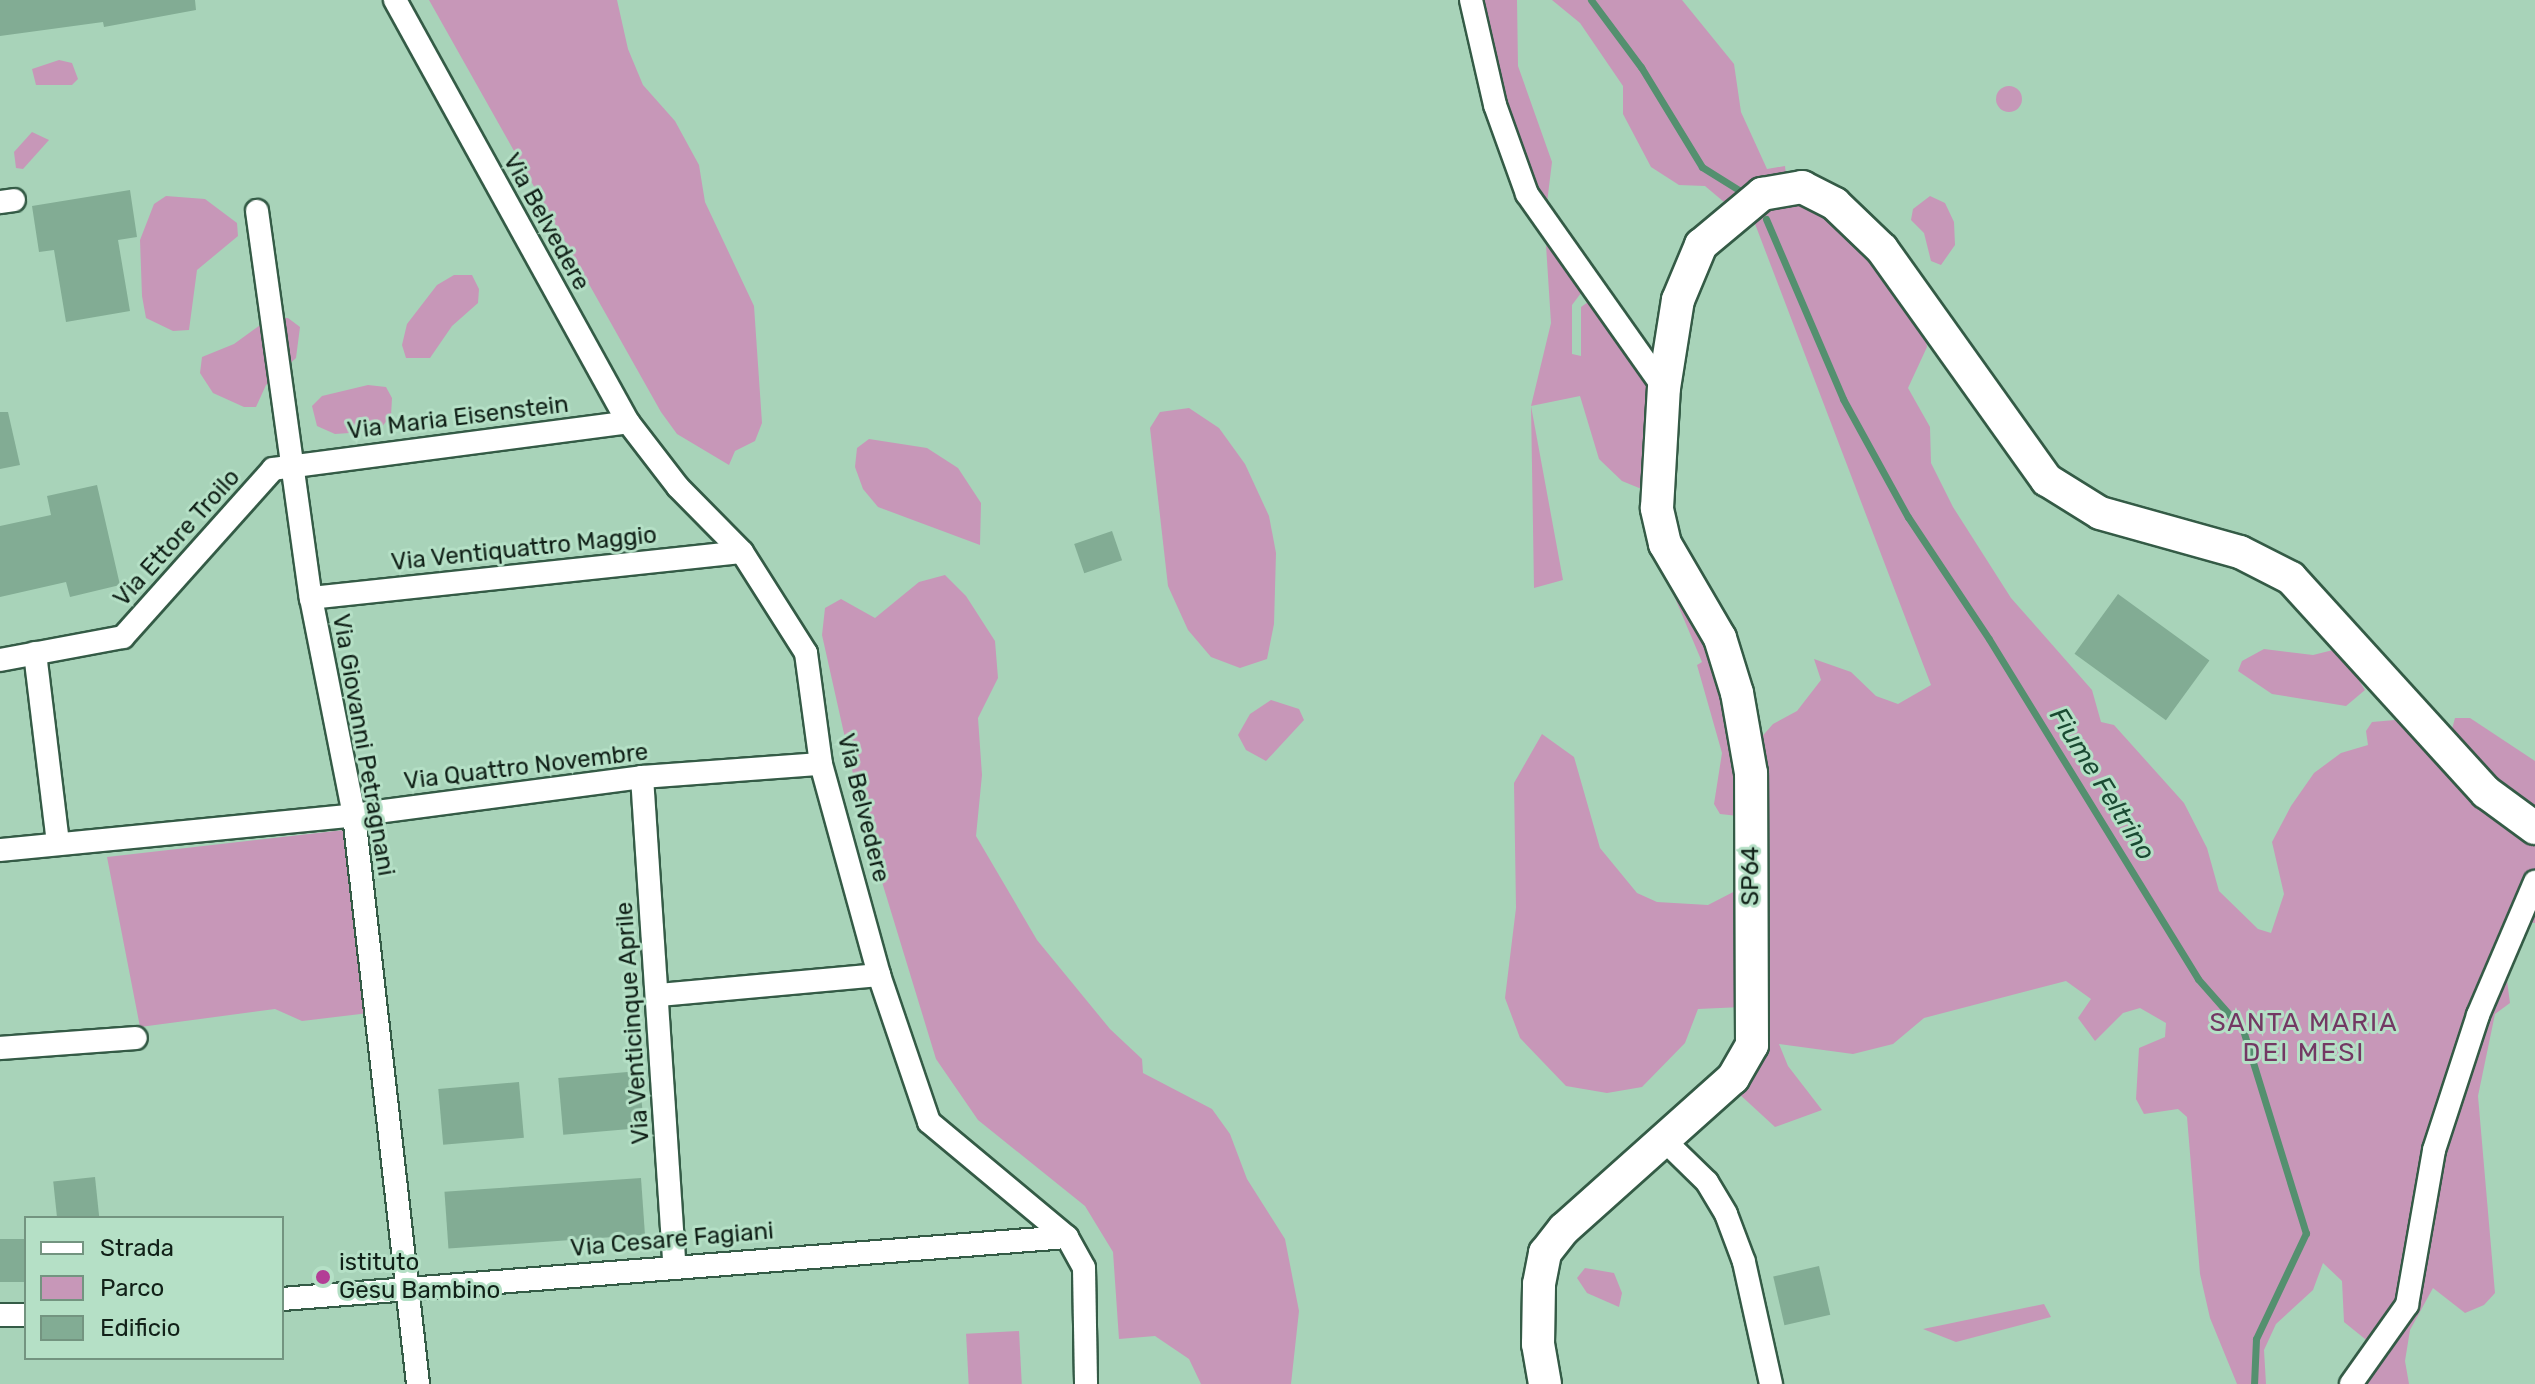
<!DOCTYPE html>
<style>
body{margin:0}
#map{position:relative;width:2535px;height:1384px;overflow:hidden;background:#a8d3b9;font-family:Rubik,sans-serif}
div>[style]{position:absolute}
.green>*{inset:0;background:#c797b8;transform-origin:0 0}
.round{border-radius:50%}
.stream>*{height:7px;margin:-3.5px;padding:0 3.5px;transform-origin:3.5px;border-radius:3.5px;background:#54906f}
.building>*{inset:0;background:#82ac94;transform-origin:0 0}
.roads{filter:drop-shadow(2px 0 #345b46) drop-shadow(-2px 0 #345b46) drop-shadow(0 2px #345b46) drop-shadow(0 -2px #345b46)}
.street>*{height:22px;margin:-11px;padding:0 11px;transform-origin:11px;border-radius:11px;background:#fff}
.secondary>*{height:32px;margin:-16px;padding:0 16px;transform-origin:16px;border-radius:16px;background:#fff}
.dots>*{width:22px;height:22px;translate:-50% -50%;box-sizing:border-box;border:4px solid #b5e0c6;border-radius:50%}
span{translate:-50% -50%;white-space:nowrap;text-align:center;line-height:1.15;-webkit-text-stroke:6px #b5e0c6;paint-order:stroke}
.street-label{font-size:24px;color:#112118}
.poi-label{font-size:24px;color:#112118}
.left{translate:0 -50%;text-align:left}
.water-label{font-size:26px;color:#1a4a32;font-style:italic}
.neighbourhood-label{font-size:26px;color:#733863;letter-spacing:2px}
.legend{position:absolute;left:24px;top:1216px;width:260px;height:144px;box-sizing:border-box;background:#b5e0c6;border:2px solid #739480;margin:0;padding:10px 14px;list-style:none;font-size:24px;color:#112118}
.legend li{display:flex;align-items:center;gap:16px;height:40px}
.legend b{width:40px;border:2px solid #739480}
</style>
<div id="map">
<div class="green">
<div style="clip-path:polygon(429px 0,617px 0,628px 49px,643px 85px,675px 121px,699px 165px,705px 202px,754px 306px,762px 423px,755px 441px,735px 451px,729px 465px,677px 434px,661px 412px)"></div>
<div style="clip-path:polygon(1479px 0,1517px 0,1518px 66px,1552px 162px,1546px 211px,1510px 132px)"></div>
<div style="clip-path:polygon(1552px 0,1682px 0,1734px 64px,1741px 112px,1767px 169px,1785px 166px,1786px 175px,1724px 202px,1705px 186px,1679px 185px,1651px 167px,1623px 114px,1623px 86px,1580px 23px)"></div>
<div style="clip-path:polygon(59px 60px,72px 63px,78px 79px,72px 85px,36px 85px,32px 69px)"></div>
<div class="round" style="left:1996px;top:86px;width:26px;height:26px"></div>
<div style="clip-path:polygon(32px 132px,49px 140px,23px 169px,16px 168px,14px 152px)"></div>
<div style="clip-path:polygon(166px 196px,205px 199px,237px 223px,238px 236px,197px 270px,189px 330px,173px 331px,146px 318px,142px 296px,140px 240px,154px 204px)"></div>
<div style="clip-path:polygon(1930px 196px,1945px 203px,1954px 222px,1955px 245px,1941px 265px,1931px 261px,1924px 233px,1911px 220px,1913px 209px)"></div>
<div style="clip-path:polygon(1788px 200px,1822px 210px,1864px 253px,1925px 335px,1927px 347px,1908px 388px,1930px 427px,1931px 463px,1953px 507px,2011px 598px,2092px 690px,2101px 722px,2114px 725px,2184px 803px,2207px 848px,2219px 891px,2258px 929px,2271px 933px,2284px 894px,2272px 842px,2291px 806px,2314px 773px,2341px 753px,2368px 745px,2366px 731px,2372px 722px,2395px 720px,2535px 836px,2535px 923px,2527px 922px,2506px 973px,2510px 1003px,2495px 1014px,2478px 1096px,2495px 1293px,2484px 1305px,2465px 1313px,2433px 1288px,2410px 1330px,2405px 1361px,2409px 1384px,2344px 1384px,2370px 1343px,2344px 1322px,2342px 1281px,2323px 1263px,2313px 1290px,2276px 1324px,2264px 1350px,2266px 1384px,2237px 1384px,2210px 1318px,2200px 1274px,2187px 1117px,2178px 1109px,2144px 1114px,2136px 1099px,2139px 1048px,2165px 1037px,2166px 1023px,2140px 1008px,2123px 1013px,2095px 1041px,2078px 1018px,2091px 999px,2066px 981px,1924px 1018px,1893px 1044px,1853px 1054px,1779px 1044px,1788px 1066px,1822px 1110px,1775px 1127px,1737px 1092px,1751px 749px,1773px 724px,1797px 711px,1821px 680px,1814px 659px,1851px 672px,1876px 696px,1898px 704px,1931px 685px,1752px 216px)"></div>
<div style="clip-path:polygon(1546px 245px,1584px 289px,1572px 305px,1572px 354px,1581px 356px,1581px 307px,1588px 302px,1658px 392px,1644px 490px,1622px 481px,1599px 459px,1580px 396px,1531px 406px,1563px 580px,1534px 588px,1531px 406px,1551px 323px)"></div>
<div style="clip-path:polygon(454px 275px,472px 275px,479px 289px,478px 303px,452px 326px,430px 358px,406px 358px,402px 345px,407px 324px,437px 285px)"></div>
<div style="clip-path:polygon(270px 318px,288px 318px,300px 327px,296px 358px,266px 385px,256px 407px,244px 407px,213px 393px,200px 373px,202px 357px,234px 344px)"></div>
<div style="clip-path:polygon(368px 385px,386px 387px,392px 398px,391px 416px,378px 431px,335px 434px,317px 426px,312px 406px,322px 396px)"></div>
<div style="clip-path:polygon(1189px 408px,1219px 428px,1245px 464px,1269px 516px,1276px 553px,1274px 624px,1267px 659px,1240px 668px,1211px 657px,1188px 630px,1168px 586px,1150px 428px,1160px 412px)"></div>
<div style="clip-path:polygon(869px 439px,927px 448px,958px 468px,981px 503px,980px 545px,878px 507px,863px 489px,855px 467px,857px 448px)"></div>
<div style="clip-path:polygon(1656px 553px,1737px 689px,1738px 816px,1720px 814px,1714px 804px,1722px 753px,1697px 665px,1702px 662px)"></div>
<div style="clip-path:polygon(945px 575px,966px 596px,995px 641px,998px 678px,978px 718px,982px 775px,976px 836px,1037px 940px,1110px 1029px,1142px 1059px,1143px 1073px,1212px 1109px,1230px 1134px,1247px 1179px,1285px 1239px,1299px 1311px,1291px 1384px,1201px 1384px,1189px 1359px,1155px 1336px,1119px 1339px,1113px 1252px,1085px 1206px,978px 1120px,936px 1059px,864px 823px,822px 635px,825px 608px,841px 599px,875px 618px,919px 582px)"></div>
<div style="clip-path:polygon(2264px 649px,2313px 655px,2333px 650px,2346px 659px,2365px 690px,2346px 706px,2272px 694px,2238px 671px,2242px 661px)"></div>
<div style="clip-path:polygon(1271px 700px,1299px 709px,1304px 720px,1266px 761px,1246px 750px,1238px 735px,1250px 714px)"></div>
<div style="clip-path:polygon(2455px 718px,2470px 718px,2535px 761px,2535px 819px,2448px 744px)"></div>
<div style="clip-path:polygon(1542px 734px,1574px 757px,1600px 848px,1637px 893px,1657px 902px,1708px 905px,1741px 888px,1742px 1007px,1698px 1009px,1685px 1043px,1642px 1087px,1607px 1093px,1566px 1086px,1520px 1038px,1505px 998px,1516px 908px,1514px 783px)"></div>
<div style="clip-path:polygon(344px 830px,369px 1013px,302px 1021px,275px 1009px,140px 1027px,107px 857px)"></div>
<div style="clip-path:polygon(1585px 1268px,1614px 1273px,1622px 1293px,1619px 1307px,1587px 1293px,1577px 1278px)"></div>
<div style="clip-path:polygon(2044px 1304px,2051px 1317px,1956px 1342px,1923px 1329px)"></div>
<div style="left:1019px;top:1331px;width:53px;height:53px;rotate:87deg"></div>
</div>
<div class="stream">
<div style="left:1591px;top:0;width:84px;rotate:53.3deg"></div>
<div style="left:1641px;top:67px;width:117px;rotate:58.6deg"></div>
<div style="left:1702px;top:167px;width:47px;rotate:32deg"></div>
<div style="left:1766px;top:219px;width:196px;rotate:66.8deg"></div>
<div style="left:1843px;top:399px;width:135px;rotate:61.2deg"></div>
<div style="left:1908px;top:517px;width:146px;rotate:56.4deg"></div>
<div style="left:1989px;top:639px;width:399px;rotate:58.4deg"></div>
<div style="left:2198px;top:979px;width:68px;rotate:48.6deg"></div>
<div style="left:2243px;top:1030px;width:213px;rotate:72.8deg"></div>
<div style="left:2306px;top:1233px;width:117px;rotate:115.3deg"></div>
<div style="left:2256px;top:1339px;width:45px;rotate:92.5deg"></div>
</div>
<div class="building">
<div style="clip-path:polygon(0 0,195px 0,196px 10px,104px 27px,103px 22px,0 36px)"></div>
<div style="clip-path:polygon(130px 190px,137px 237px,118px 240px,130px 311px,66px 322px,54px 250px,39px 252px,32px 206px)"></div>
<div style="clip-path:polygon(0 412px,8px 412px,20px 465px,0 469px)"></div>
<div style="clip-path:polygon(97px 485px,120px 585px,70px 597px,66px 582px,0 597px,0 526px,51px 515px,47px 496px)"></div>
<div style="left:1112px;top:531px;width:31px;height:40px;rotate:71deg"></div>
<div style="left:2118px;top:594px;width:113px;height:74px;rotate:36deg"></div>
<div style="left:639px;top:1071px;width:57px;height:81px;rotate:85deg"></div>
<div style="left:519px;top:1082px;width:56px;height:81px;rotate:85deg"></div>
<div style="left:95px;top:1177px;width:41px;height:42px;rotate:84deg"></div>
<div style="left:641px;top:1178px;width:57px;height:197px;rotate:86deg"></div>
<div style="left:26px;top:1239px;width:43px;height:26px;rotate:90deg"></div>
<div style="left:1819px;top:1266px;width:50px;height:47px;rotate:77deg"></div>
</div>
<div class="roads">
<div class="street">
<div style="left:395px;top:0;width:482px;rotate:61.1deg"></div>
<div style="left:628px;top:422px;width:82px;rotate:52.4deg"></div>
<div style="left:678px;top:487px;width:91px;rotate:45.4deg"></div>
<div style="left:742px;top:552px;width:120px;rotate:57.6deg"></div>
<div style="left:806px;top:653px;width:112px;rotate:82.3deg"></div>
<div style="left:821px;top:764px;width:219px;rotate:74.6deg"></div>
<div style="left:879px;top:975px;width:155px;rotate:71.2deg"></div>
<div style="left:929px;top:1122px;width:180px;rotate:39.8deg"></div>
<div style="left:1067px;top:1237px;width:35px;rotate:61deg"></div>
<div style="left:1084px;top:1268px;width:116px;rotate:89deg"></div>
<div style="left:1471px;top:0;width:108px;rotate:77.1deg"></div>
<div style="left:1495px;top:105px;width:95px;rotate:70.2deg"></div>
<div style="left:1527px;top:194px;width:237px;rotate:54.8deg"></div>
<div style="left:0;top:202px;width:14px;rotate:-8deg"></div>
<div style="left:257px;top:211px;width:391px;rotate:82.1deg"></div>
<div style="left:311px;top:598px;width:221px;rotate:78.8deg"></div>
<div style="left:354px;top:815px;width:573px;rotate:83.58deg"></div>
<div style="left:311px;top:598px;width:433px;rotate:-6.1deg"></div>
<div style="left:35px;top:653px;width:192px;rotate:83.1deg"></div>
<div style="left:0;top:660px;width:125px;rotate:-10.6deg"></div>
<div style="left:123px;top:637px;width:225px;rotate:-48.2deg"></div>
<div style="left:273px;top:469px;width:358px;rotate:-7.5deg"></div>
<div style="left:642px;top:777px;width:489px;rotate:86.2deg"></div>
<div style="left:0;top:850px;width:356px;rotate:-5.6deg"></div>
<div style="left:354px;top:815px;width:290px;rotate:-7.5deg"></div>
<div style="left:642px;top:777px;width:179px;rotate:-4.2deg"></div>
<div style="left:659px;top:995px;width:221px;rotate:-5.2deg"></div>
<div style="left:0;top:1048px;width:136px;rotate:-4.2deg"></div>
<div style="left:1664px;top:1140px;width:60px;rotate:44.3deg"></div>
<div style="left:1707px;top:1182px;width:37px;rotate:59deg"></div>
<div style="left:1726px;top:1214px;width:51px;rotate:69.4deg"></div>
<div style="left:1744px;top:1262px;width:125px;rotate:77.5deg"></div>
<div style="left:282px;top:1299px;width:787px;rotate:-4.52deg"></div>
<div style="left:0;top:1315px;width:26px"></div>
<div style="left:2351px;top:1384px;width:97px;rotate:-54.7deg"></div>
<div style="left:2407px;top:1305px;width:157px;rotate:-80.1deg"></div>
<div style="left:2434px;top:1150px;width:142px;rotate:-71.9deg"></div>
<div style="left:2478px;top:1015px;width:145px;rotate:-66.8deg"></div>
</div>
<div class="secondary">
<div style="left:1545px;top:1384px;width:41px;rotate:-99.9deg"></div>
<div style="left:1538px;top:1344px;width:60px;rotate:-89deg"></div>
<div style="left:1539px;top:1284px;width:32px;rotate:-79deg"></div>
<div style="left:1545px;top:1253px;width:31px;rotate:-52deg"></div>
<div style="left:1564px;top:1229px;width:227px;rotate:-41.8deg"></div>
<div style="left:1733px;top:1078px;width:38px;rotate:-60deg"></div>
<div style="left:1752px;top:1045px;width:272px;rotate:-90.2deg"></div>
<div style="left:1751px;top:773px;width:81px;rotate:-99.9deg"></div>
<div style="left:1737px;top:693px;width:58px;rotate:-107.2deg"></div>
<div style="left:1720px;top:638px;width:109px;rotate:-120.3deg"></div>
<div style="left:1665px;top:544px;width:37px;rotate:-103deg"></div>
<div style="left:1657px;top:508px;width:120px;rotate:-86.7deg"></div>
<div style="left:1664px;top:388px;width:89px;rotate:-81deg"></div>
<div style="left:1678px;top:300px;width:60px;rotate:-67.3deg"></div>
<div style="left:1701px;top:245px;width:80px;rotate:-39.9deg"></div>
<div style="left:1762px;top:194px;width:41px;rotate:-9.9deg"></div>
<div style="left:1802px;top:187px;width:37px;rotate:27deg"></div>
<div style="left:1835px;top:204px;width:65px;rotate:43.8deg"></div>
<div style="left:1882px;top:249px;width:284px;rotate:54.5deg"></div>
<div style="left:2047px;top:480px;width:62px;rotate:31.9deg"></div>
<div style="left:2100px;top:513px;width:145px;rotate:15.6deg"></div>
<div style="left:2240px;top:552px;width:57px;rotate:27deg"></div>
<div style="left:2291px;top:578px;width:290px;rotate:47.7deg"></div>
<div style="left:2486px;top:792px;width:61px;rotate:36.3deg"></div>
</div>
</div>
<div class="dots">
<div style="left:323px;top:1277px;background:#b33e96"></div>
</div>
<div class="street-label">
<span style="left:546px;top:222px;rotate:61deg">Via Belvedere</span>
<span style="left:458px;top:418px;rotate:-7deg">Via Maria Eisenstein</span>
<span style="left:177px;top:538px;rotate:-48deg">Via Ettore Troilo</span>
<span style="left:524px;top:549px;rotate:-6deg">Via Ventiquattro Maggio</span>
<span style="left:363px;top:745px;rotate:80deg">Via Giovanni Petragnani</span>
<span style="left:526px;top:767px;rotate:-7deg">Via Quattro Novembre</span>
<span style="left:863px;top:808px;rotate:76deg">Via Belvedere</span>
<span style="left:1751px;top:876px;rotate:-90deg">SP64</span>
<span style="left:633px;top:1023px;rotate:-94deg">Via Venticinque Aprile</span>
<span style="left:672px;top:1240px;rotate:-5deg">Via Cesare Fagiani</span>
</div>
<div class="poi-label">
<span class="left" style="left:339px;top:1277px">istituto<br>Gesu Bambino</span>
</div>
<div class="water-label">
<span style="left:2102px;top:784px;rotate:58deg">Fiume Feltrino</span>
</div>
<div class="neighbourhood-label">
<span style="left:2304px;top:1038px">SANTA MARIA<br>DEI MESI</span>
</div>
<ul class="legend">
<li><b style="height:10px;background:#fff"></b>Strada</li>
<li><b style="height:22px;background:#c797b8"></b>Parco</li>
<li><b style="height:22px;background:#82ac94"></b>Edificio</li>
</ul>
</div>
